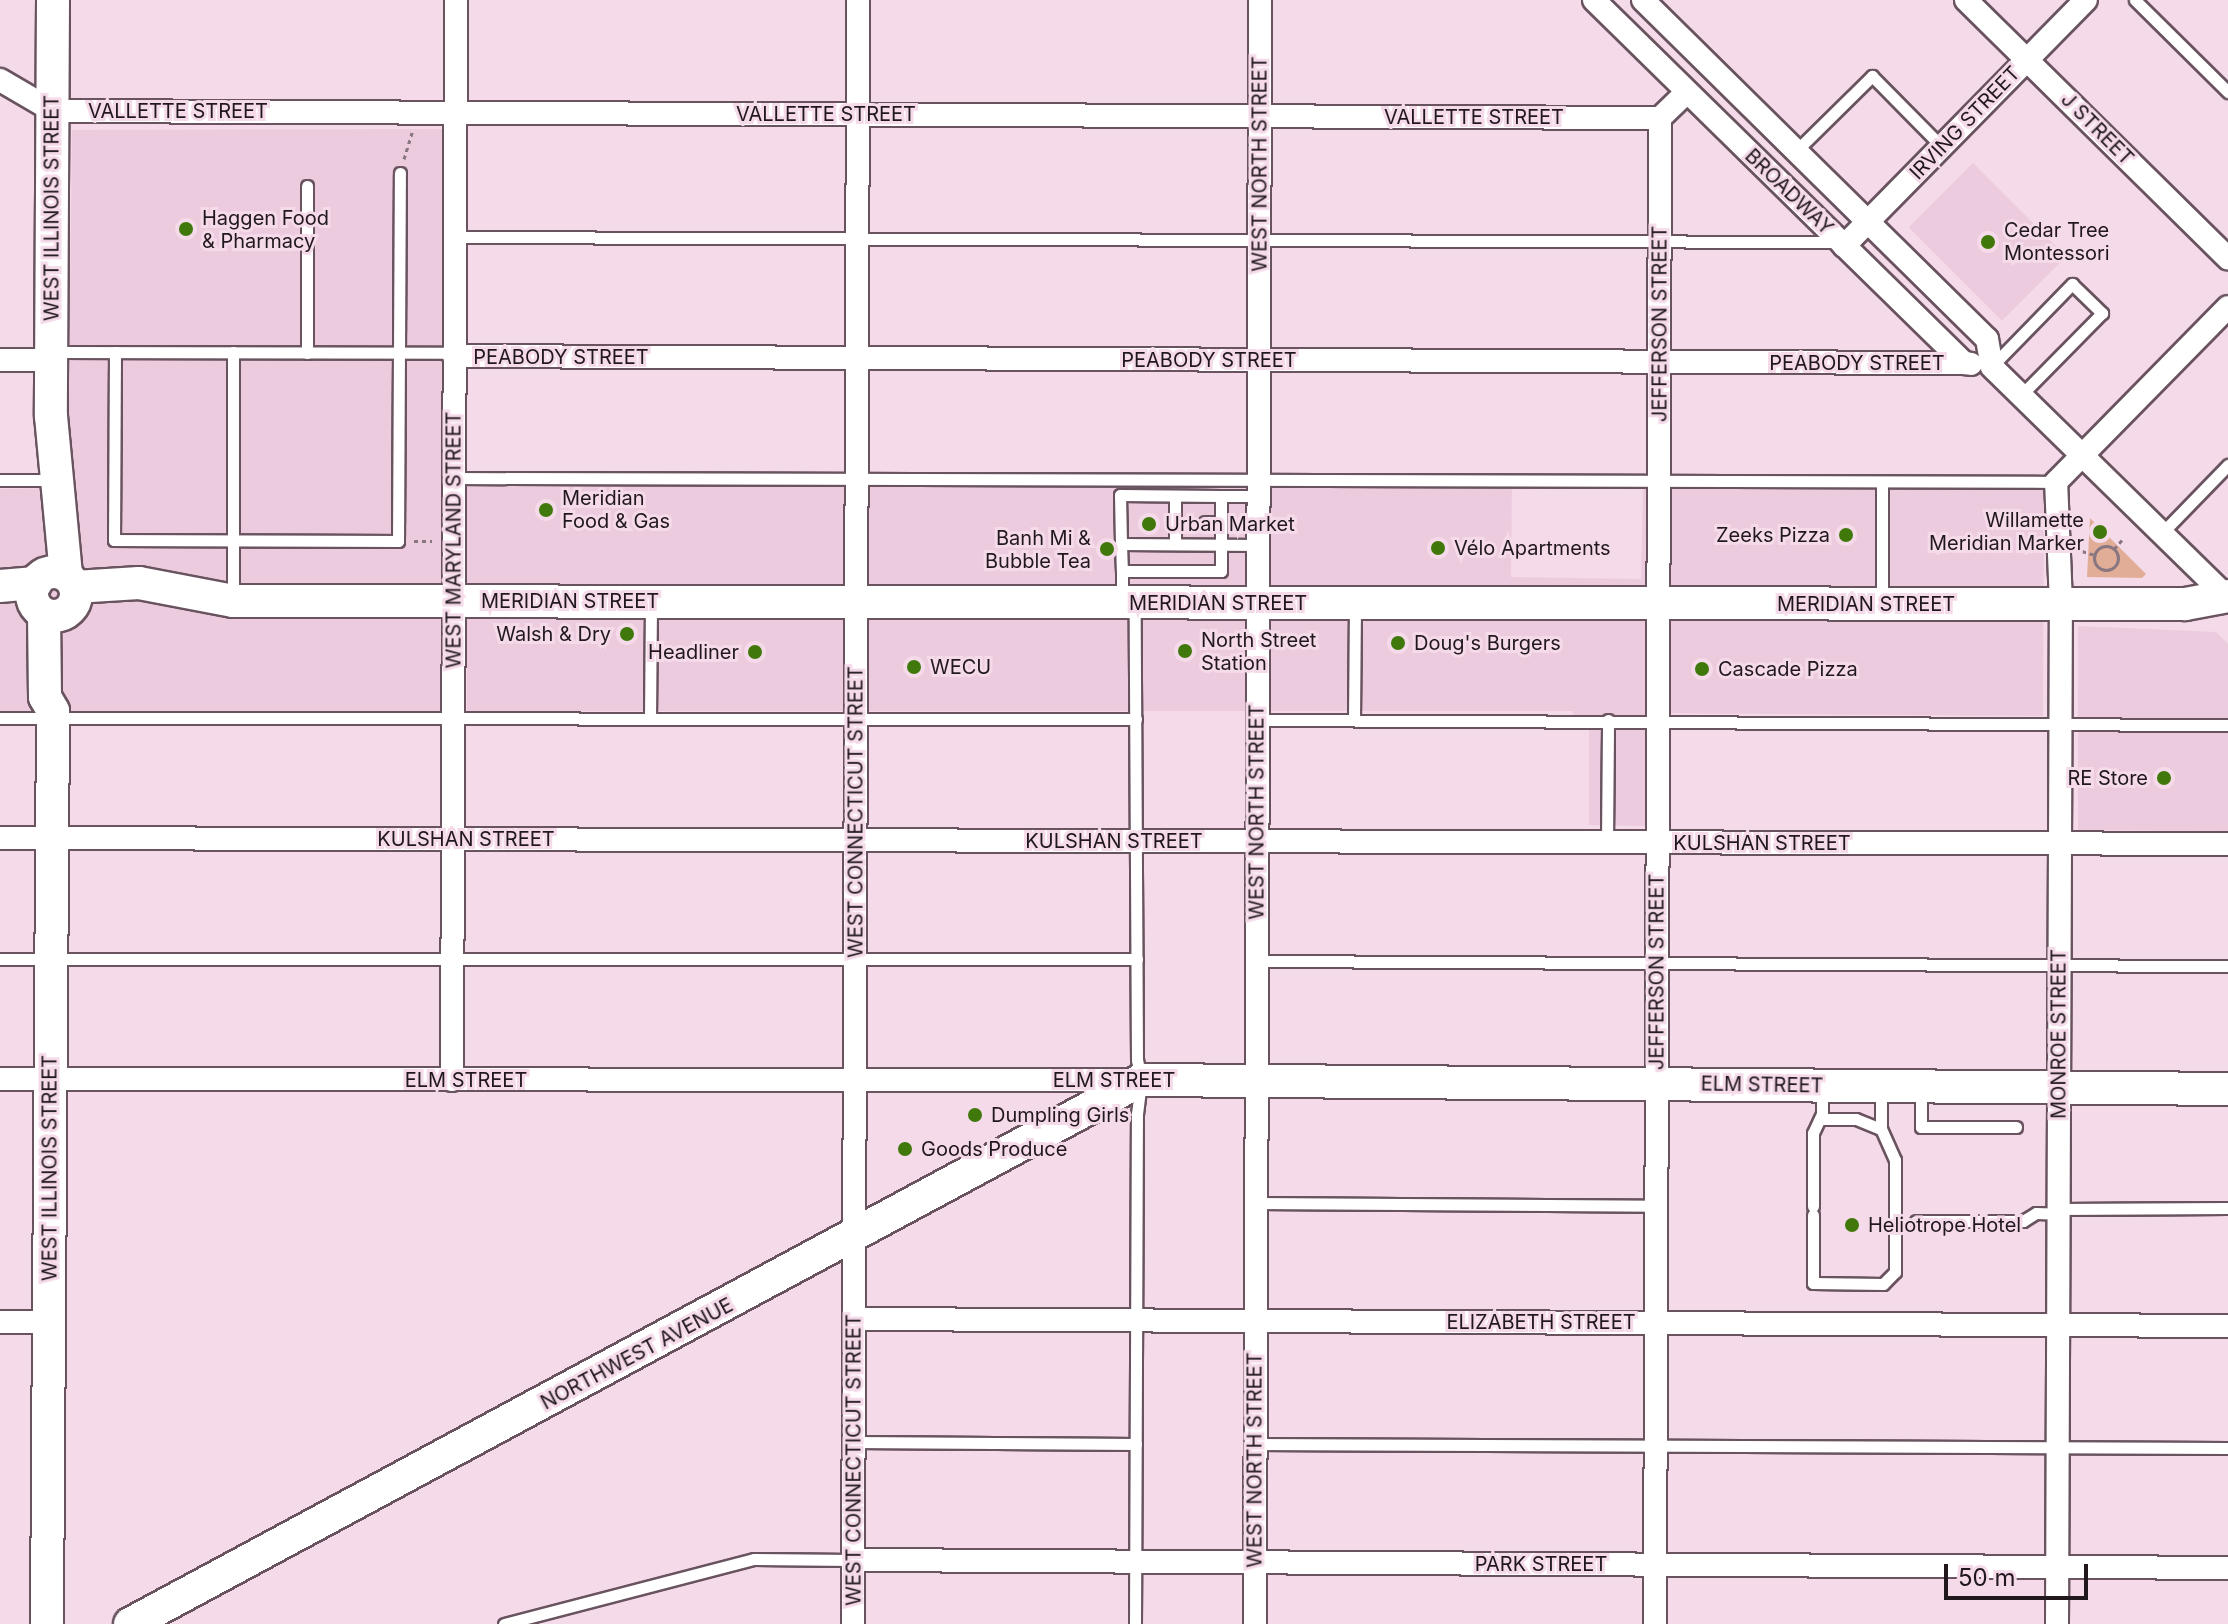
<!DOCTYPE html>
<meta charset="utf-8">
<style>
body{margin:0}
#map{position:relative;width:2228px;height:1624px;overflow:hidden;background:#f5dae9;font-family:Inter,sans-serif}
div>[style]{position:absolute}
.built>*{inset:0;background:#eccbde;transform-origin:0 0}
.green>*{inset:0;background:#e2ad97}
.path>*{height:3px;margin-top:-1.5px;transform-origin:0;background:repeating-linear-gradient(90deg,#887680 0 4px,transparent 0 8px)}
.path>.ring{margin:-1.5px;padding:0;box-sizing:content-box;background:none;border:3px solid #887680;border-radius:50%}
.roads{filter:drop-shadow(2px 0 #69535f) drop-shadow(-2px 0 #69535f) drop-shadow(0 2px #69535f) drop-shadow(0 -2px #69535f)}
.lane>*{height:11px;margin:-5.5px;padding:0 5.5px;transform-origin:5.5px;border-radius:5.5px;background:#fff}
.street>*{height:22px;margin:-11px;padding:0 11px;transform-origin:11px;border-radius:11px;background:#fff}
.secondary>*{height:32px;margin:-16px;padding:0 16px;transform-origin:16px;border-radius:16px;background:#fff}
.secondary>.ring{margin:-16px;padding:0;box-sizing:content-box;background:none;border:32px solid #fff;border-radius:50%}
.dots>*{width:22px;height:22px;translate:-50% -50%;box-sizing:border-box;border:4px solid #f5dae9;border-radius:50%}
span{translate:-50% -50%;white-space:nowrap;text-align:center;line-height:1.15;-webkit-text-stroke:6px #f5dae9;paint-order:stroke}
.street-label{font-size:20px;color:#21181e}
.poi-label{font-size:20px;color:#21181e}
.left{translate:0 -50%;text-align:left}
.right{translate:-100% -50%;text-align:right}
.scale{position:absolute;left:1944px;top:1564px;width:144px;height:36px;box-sizing:border-box;border:4px solid #21181e;border-top:0;padding-left:10px;font-size:24px;line-height:28px;white-space:nowrap;color:#21181e;-webkit-text-stroke:6px #f5dae9;paint-order:stroke}
</style>
<div id="map">
<div class="built">
<div style="clip-path:polygon(448px 129px,443px 713px,0 713px,0 489px,68px 488px,72px 130px)"></div>
<div style="left:1973px;top:163px;width:132px;height:91px;rotate:45deg"></div>
<div style="clip-path:polygon(467px 483px,1512px 484px,1511px 577px,1641px 579px,1643px 485px,2044px 485px,2043px 716px,1646px 713px,1645px 826px,1589px 825px,1589px 729px,1573px 729px,1573px 711px,467px 711px)"></div>
<div style="clip-path:polygon(2078px 626px,2216px 632px,2228px 644px,2228px 831px,2078px 830px)"></div>
</div>
<div class="green">
<div style="clip-path:polygon(2090px 518px,2146px 574px,2142px 578px,2087px 577px)"></div>
</div>
<div class="path">
<div style="left:404px;top:159px;width:28px;rotate:-73deg"></div>
<div style="left:414px;top:541px;width:18px"></div>
<div class="ring" style="left:2094px;top:546px;width:21px;height:21px"></div>
<div style="left:2114px;top:549px;width:12px;rotate:-48deg"></div>
<div style="left:2082px;top:551px;width:14px;rotate:17deg"></div>
</div>
<div class="roads">
<div class="lane">
<div style="left:2135px;top:0;width:131px;rotate:44.7deg"></div>
<div style="left:1796px;top:151px;width:107px;rotate:-44.6deg"></div>
<div style="left:1872px;top:76px;width:100px;rotate:45.4deg"></div>
<div style="left:455px;top:237px;width:1384px;rotate:0.21deg"></div>
<div style="left:56px;top:352px;width:398px;rotate:0.1deg"></div>
<div style="left:115px;top:352px;width:188px;rotate:90.3deg"></div>
<div style="left:114px;top:540px;width:284px;rotate:0.2deg"></div>
<div style="left:398px;top:541px;width:368px;rotate:-89.7deg"></div>
<div style="left:233px;top:352px;width:244px;rotate:90deg"></div>
<div style="left:307px;top:353px;width:167px;rotate:-90deg"></div>
<div style="left:1992px;top:366px;width:115px;rotate:-45.7deg"></div>
<div style="left:2072px;top:284px;width:42px;rotate:44deg"></div>
<div style="left:2102px;top:313px;width:115px;rotate:134.6deg"></div>
<div style="left:454px;top:478px;width:1602px;rotate:0.14deg"></div>
<div style="left:0;top:480px;width:41px"></div>
<div style="left:1882px;top:483px;width:116px;rotate:90deg"></div>
<div style="left:1175px;top:496px;width:48px;rotate:90deg"></div>
<div style="left:1221px;top:496px;width:38px"></div>
<div style="left:1205px;top:522px;width:16px"></div>
<div style="left:2162px;top:533px;width:95px;rotate:-45.9deg"></div>
<div style="left:1121px;top:544px;width:138px;rotate:0.4deg"></div>
<div style="left:1122px;top:571px;width:99px"></div>
<div style="left:1221px;top:571px;width:75px;rotate:-90deg"></div>
<div style="left:1221px;top:496px;width:101px;rotate:-179.4deg"></div>
<div style="left:1120px;top:495px;width:49px;rotate:88.8deg"></div>
<div style="left:1121px;top:544px;width:27px;rotate:88deg"></div>
<div style="left:1122px;top:571px;width:31px;rotate:90deg"></div>
<div style="left:0;top:718px;width:1136px;rotate:0.05deg"></div>
<div style="left:650px;top:719px;width:113px;rotate:-89.5deg"></div>
<div style="left:1258px;top:720px;width:970px;rotate:0.3deg"></div>
<div style="left:1354px;top:720px;width:115px;rotate:-89.5deg"></div>
<div style="left:1607px;top:842px;width:122px;rotate:-89.5deg"></div>
<div style="left:0;top:959px;width:1137px"></div>
<div style="left:1257px;top:961px;width:971px;rotate:0.3deg"></div>
<div style="left:1921px;top:1090px;width:37px;rotate:90deg"></div>
<div style="left:1921px;top:1127px;width:95px"></div>
<div style="left:1820px;top:1119px;width:36px"></div>
<div style="left:1856px;top:1119px;width:27px;rotate:22deg"></div>
<div style="left:1256px;top:1203px;width:400px;rotate:0.4deg"></div>
<div style="left:1813px;top:1206px;width:73px;rotate:-90deg"></div>
<div style="left:1813px;top:1133px;width:21px;rotate:-65deg"></div>
<div style="left:1822px;top:1114px;width:28px;rotate:-90deg"></div>
<div style="left:2059px;top:1209px;width:169px;rotate:-0.3deg"></div>
<div style="left:1813px;top:1215px;width:68px;rotate:90deg"></div>
<div style="left:1813px;top:1283px;width:70px;rotate:0.8deg"></div>
<div style="left:1883px;top:1284px;width:17px;rotate:-45deg"></div>
<div style="left:1895px;top:1272px;width:112px;rotate:-90deg"></div>
<div style="left:1895px;top:1160px;width:34px;rotate:-114deg"></div>
<div style="left:1881px;top:1129px;width:42px;rotate:-90deg"></div>
<div style="left:1916px;top:1221px;width:107px"></div>
<div style="left:2023px;top:1221px;width:15px;rotate:-32deg"></div>
<div style="left:2036px;top:1213px;width:23px;rotate:2deg"></div>
<div style="left:854px;top:1442px;width:282px;rotate:0.4deg"></div>
<div style="left:1255px;top:1444px;width:973px;rotate:0.24deg"></div>
<div style="left:504px;top:1624px;width:258px;rotate:-14.6deg"></div>
<div style="left:754px;top:1559px;width:99px;rotate:0.6deg"></div>
<div style="left:1135px;top:1624px;width:510px;rotate:-89.78deg"></div>
<div style="left:1137px;top:1114px;width:34px;rotate:-83deg"></div>
<div style="left:1141px;top:1080px;width:20px;rotate:-101deg"></div>
<div style="left:1137px;top:1060px;width:455px;rotate:-90.3deg"></div>
</div>
<div class="street">
<div style="left:1594px;top:0;width:518px;rotate:44.45deg"></div>
<div style="left:1964px;top:363px;width:7px;rotate:8deg"></div>
<div style="left:1643px;top:0;width:483px;rotate:44.6deg"></div>
<div style="left:1987px;top:339px;width:28px;rotate:80deg"></div>
<div style="left:1992px;top:367px;width:327px;rotate:44.4deg"></div>
<div style="left:1966px;top:0;width:368px;rotate:44.6deg"></div>
<div style="left:0;top:80px;width:61px;rotate:30.3deg"></div>
<div style="left:53px;top:111px;width:1607px;rotate:0.25deg"></div>
<div style="left:1844px;top:246px;width:345px;rotate:-45.5deg"></div>
<div style="left:454px;top:356px;width:1510px;rotate:0.27deg"></div>
<div style="left:0;top:360px;width:51px"></div>
<div style="left:0;top:838px;width:2228px;rotate:0.15deg"></div>
<div style="left:0;top:1079px;width:1136px;rotate:0.05deg"></div>
<div style="left:452px;top:1080px;width:1080px;rotate:-89.79deg"></div>
<div style="left:854px;top:1319px;width:1374px;rotate:0.29deg"></div>
<div style="left:0;top:1322px;width:49px"></div>
<div style="left:853px;top:1560px;width:1375px;rotate:0.33deg"></div>
<div style="left:853px;top:1624px;width:1624px;rotate:-89.82deg"></div>
<div style="left:1255px;top:1624px;width:1624px;rotate:-89.82deg"></div>
<div style="left:1655px;top:1624px;width:1506px;rotate:-89.81deg"></div>
<div style="left:1660px;top:118px;width:37px;rotate:-44deg"></div>
<div style="left:2057px;top:1624px;width:1020px;rotate:-89.78deg"></div>
<div style="left:2061px;top:604px;width:122px;rotate:-92.3deg"></div>
<div style="left:2056px;top:482px;width:245px;rotate:-45.5deg"></div>
</div>
<div class="secondary">
<div style="left:53px;top:0;width:416px;rotate:90.3deg"></div>
<div style="left:51px;top:416px;width:160px;rotate:84.6deg"></div>
<div class="ring" style="left:32px;top:572px;width:12px;height:12px"></div>
<div style="left:0;top:586px;width:36px;rotate:-5deg"></div>
<div style="left:75px;top:587px;width:64px;rotate:-3.6deg"></div>
<div style="left:139px;top:583px;width:96px;rotate:10.8deg"></div>
<div style="left:233px;top:601px;width:1952px;rotate:0.09deg"></div>
<div style="left:2185px;top:604px;width:44px;rotate:-10.5deg"></div>
<div style="left:44px;top:614px;width:83px;rotate:89.3deg"></div>
<div style="left:45px;top:697px;width:16px;rotate:60deg"></div>
<div style="left:53px;top:711px;width:913px;rotate:90.38deg"></div>
<div style="left:130px;top:1624px;width:1148px;rotate:-28.28deg"></div>
<div style="left:1141px;top:1080px;width:1087px;rotate:0.47deg"></div>
</div>
</div>
<div class="dots">
<div style="left:186px;top:229px;background:#40780b"></div>
<div style="left:1988px;top:242px;background:#40780b"></div>
<div style="left:546px;top:510px;background:#40780b"></div>
<div style="left:1149px;top:524px;background:#40780b"></div>
<div style="left:2100px;top:532px;background:#40780b"></div>
<div style="left:1846px;top:535px;background:#40780b"></div>
<div style="left:1438px;top:548px;background:#40780b"></div>
<div style="left:1107px;top:549px;background:#40780b"></div>
<div style="left:627px;top:634px;background:#40780b"></div>
<div style="left:1398px;top:643px;background:#40780b"></div>
<div style="left:1185px;top:651px;background:#40780b"></div>
<div style="left:755px;top:652px;background:#40780b"></div>
<div style="left:914px;top:667px;background:#40780b"></div>
<div style="left:1702px;top:669px;background:#40780b"></div>
<div style="left:2164px;top:778px;background:#40780b"></div>
<div style="left:975px;top:1115px;background:#40780b"></div>
<div style="left:905px;top:1149px;background:#40780b"></div>
<div style="left:1852px;top:1225px;background:#40780b"></div>
</div>
<div class="street-label">
<span style="left:178px;top:111px">VALLETTE STREET</span>
<span style="left:826px;top:114px">VALLETTE STREET</span>
<span style="left:1474px;top:117px">VALLETTE STREET</span>
<span style="left:1965px;top:123px;rotate:-46deg">IRVING STREET</span>
<span style="left:2097px;top:129px;rotate:45deg">J STREET</span>
<span style="left:1260px;top:164px;rotate:-90deg">WEST NORTH STREET</span>
<span style="left:1789px;top:192px;rotate:44deg">BROADWAY</span>
<span style="left:52px;top:208px;rotate:-90deg">WEST ILLINOIS STREET</span>
<span style="left:1660px;top:324px;rotate:-90deg">JEFFERSON STREET</span>
<span style="left:561px;top:357px">PEABODY STREET</span>
<span style="left:1209px;top:360px">PEABODY STREET</span>
<span style="left:1857px;top:363px">PEABODY STREET</span>
<span style="left:454px;top:540px;rotate:-90deg">WEST MARYLAND STREET</span>
<span style="left:570px;top:601px">MERIDIAN STREET</span>
<span style="left:1218px;top:603px">MERIDIAN STREET</span>
<span style="left:1866px;top:604px">MERIDIAN STREET</span>
<span style="left:856px;top:812px;rotate:-90deg">WEST CONNECTICUT STREET</span>
<span style="left:1257px;top:812px;rotate:-90deg">WEST NORTH STREET</span>
<span style="left:466px;top:839px">KULSHAN STREET</span>
<span style="left:1114px;top:841px">KULSHAN STREET</span>
<span style="left:1762px;top:843px">KULSHAN STREET</span>
<span style="left:1657px;top:972px;rotate:-90deg">JEFFERSON STREET</span>
<span style="left:2059px;top:1034px;rotate:-90deg">MONROE STREET</span>
<span style="left:466px;top:1080px">ELM STREET</span>
<span style="left:1114px;top:1080px">ELM STREET</span>
<span style="left:1762px;top:1085px;rotate:1deg">ELM STREET</span>
<span style="left:50px;top:1168px;rotate:-90deg">WEST ILLINOIS STREET</span>
<span style="left:1541px;top:1322px">ELIZABETH STREET</span>
<span style="left:637px;top:1354px;rotate:-28deg">NORTHWEST AVENUE</span>
<span style="left:854px;top:1460px;rotate:-90deg">WEST CONNECTICUT STREET</span>
<span style="left:1255px;top:1460px;rotate:-90deg">WEST NORTH STREET</span>
<span style="left:1541px;top:1564px">PARK STREET</span>
</div>
<div class="poi-label">
<span class="left" style="left:202px;top:230px">Haggen Food<br>&amp; Pharmacy</span>
<span class="left" style="left:2004px;top:242px">Cedar Tree<br>Montessori</span>
<span class="left" style="left:562px;top:510px">Meridian<br>Food &amp; Gas</span>
<span class="right" style="left:2084px;top:532px">Willamette<br>Meridian Marker</span>
<span class="left" style="left:1165px;top:524px">Urban Market</span>
<span class="right" style="left:1830px;top:535px">Zeeks Pizza</span>
<span class="right" style="left:1091px;top:550px">Banh Mi &amp;<br>Bubble Tea</span>
<span class="left" style="left:1454px;top:548px">Vélo Apartments</span>
<span class="right" style="left:611px;top:634px">Walsh &amp; Dry</span>
<span class="left" style="left:1201px;top:652px">North Street<br>Station</span>
<span class="left" style="left:1414px;top:643px">Doug's Burgers</span>
<span class="right" style="left:739px;top:652px">Headliner</span>
<span class="left" style="left:930px;top:667px">WECU</span>
<span class="left" style="left:1718px;top:669px">Cascade Pizza</span>
<span class="right" style="left:2148px;top:778px">RE Store</span>
<span class="left" style="left:991px;top:1115px">Dumpling Girls</span>
<span class="left" style="left:921px;top:1149px">Goods Produce</span>
<span class="left" style="left:1868px;top:1225px">Heliotrope Hotel</span>
</div>
<div class="scale">50 m</div>
</div>
